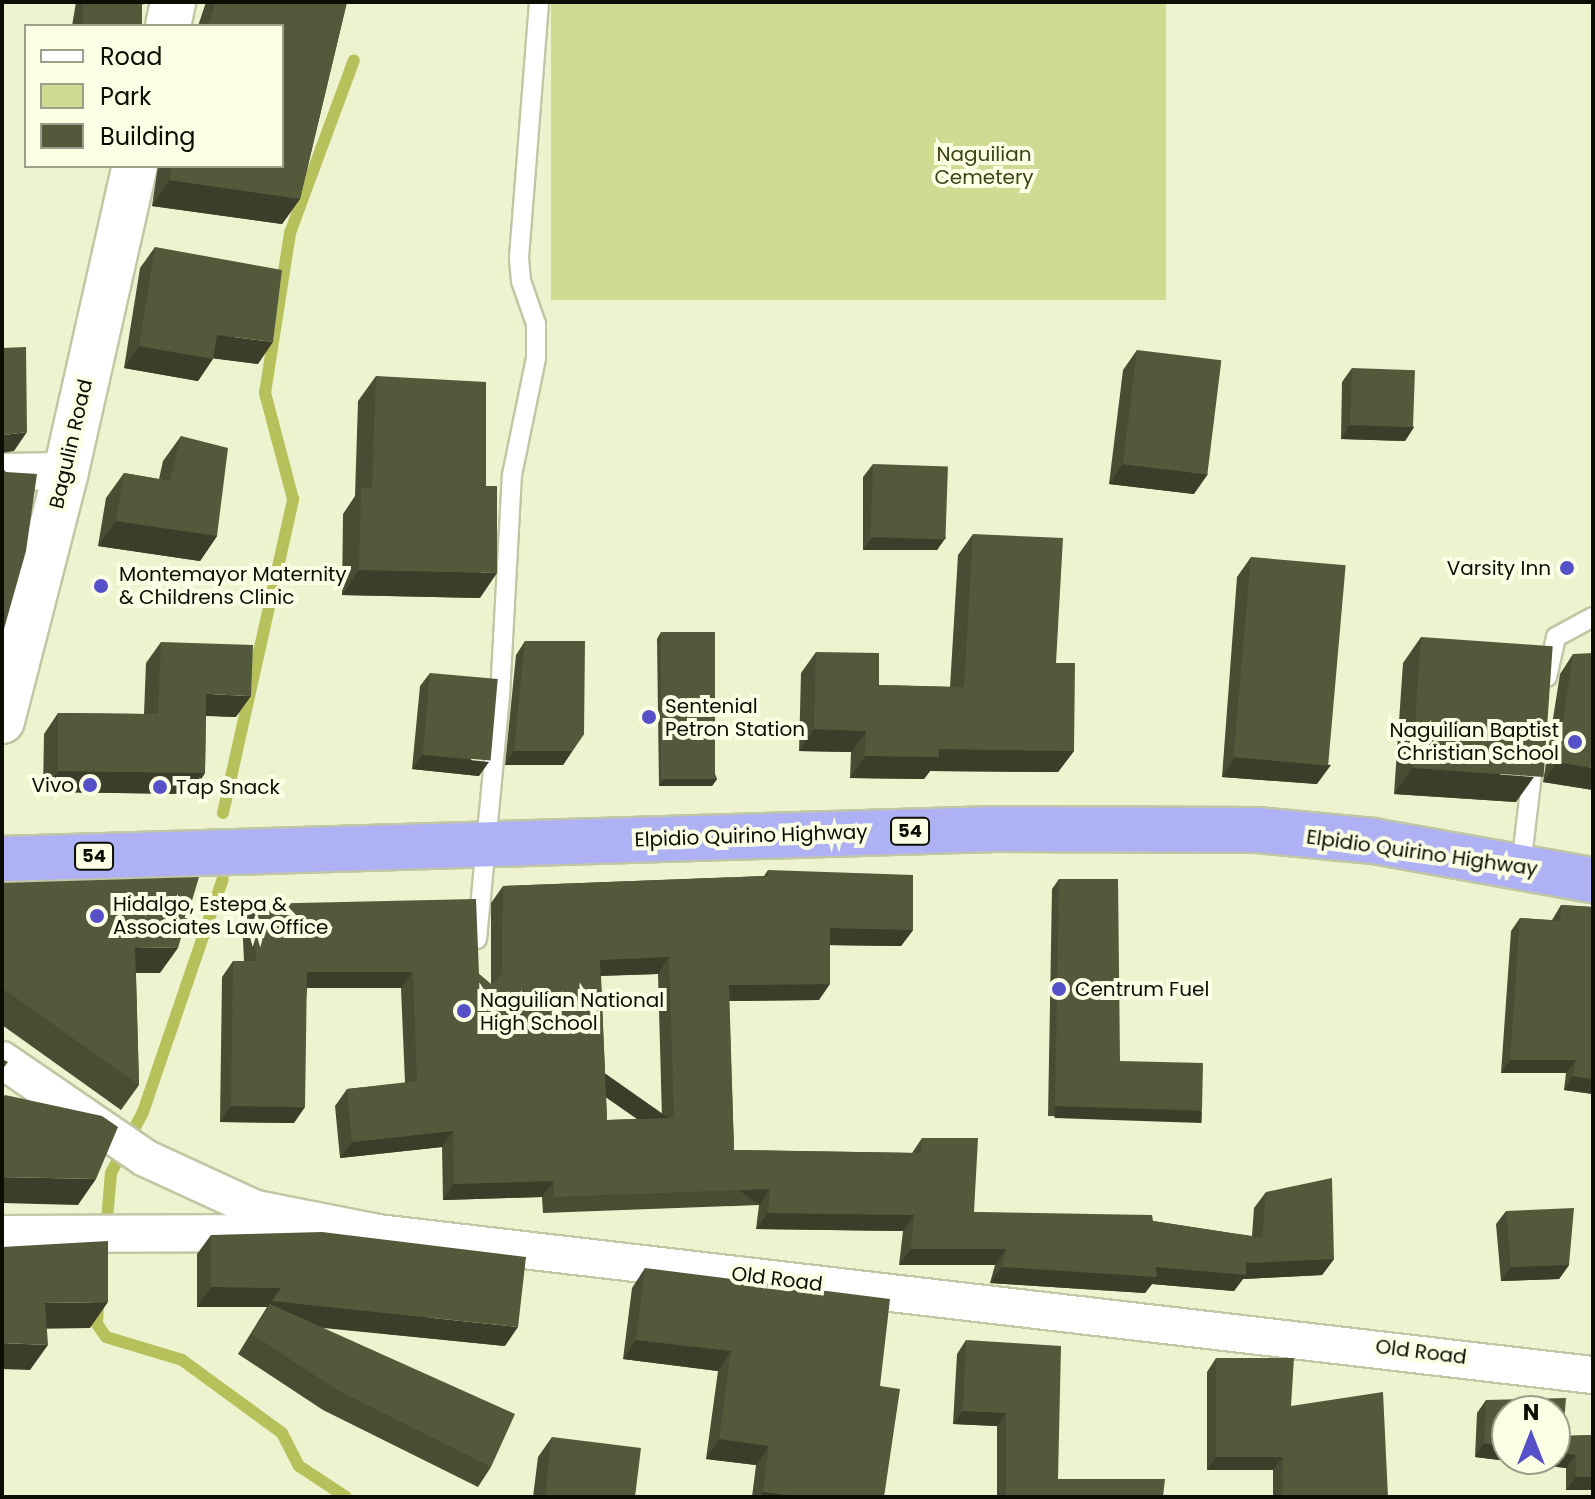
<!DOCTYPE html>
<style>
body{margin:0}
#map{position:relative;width:1595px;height:1499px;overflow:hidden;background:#edf2cf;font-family:Poppins,sans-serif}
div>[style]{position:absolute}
.green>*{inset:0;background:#d1da93;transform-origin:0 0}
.stream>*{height:12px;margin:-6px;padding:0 6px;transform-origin:6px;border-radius:6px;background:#b7c15c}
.roads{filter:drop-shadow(2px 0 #c1c6a4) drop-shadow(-2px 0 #c1c6a4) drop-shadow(0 2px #c1c6a4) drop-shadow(0 -2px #c1c6a4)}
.service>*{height:18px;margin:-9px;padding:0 9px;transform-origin:9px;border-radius:9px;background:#fff}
.minor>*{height:36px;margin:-18px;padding:0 18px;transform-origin:18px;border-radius:18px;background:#fff}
.secondary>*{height:44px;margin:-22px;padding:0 22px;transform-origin:22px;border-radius:22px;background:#fff}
.trunk>*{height:44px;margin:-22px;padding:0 22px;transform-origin:22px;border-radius:22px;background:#aeb2f4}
.wall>*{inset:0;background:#494d33}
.shaded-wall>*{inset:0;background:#3c3e29;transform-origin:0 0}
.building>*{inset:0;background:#55593b;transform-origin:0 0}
.dots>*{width:22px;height:22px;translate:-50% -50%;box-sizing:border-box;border:4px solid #fbffe3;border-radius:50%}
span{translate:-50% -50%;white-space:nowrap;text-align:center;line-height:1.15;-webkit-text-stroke:8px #fbffe3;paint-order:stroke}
.shield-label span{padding:2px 6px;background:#fbffe3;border:2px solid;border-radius:6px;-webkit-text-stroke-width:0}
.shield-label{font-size:18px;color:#0c0d03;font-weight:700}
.park-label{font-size:20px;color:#3d4217}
.street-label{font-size:20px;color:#0c0d03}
.poi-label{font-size:20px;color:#0c0d03}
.right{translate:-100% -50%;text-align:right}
.left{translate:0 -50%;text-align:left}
.frame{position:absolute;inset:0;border:4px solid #0c0d03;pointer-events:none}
.legend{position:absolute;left:24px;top:24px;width:260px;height:144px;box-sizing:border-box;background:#fbffe3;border:2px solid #9b9e89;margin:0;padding:10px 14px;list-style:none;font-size:24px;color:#0c0d03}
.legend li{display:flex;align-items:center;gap:16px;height:40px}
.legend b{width:40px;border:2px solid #9b9e89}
.north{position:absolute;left:1491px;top:1395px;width:80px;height:80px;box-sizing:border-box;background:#fbffe3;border:2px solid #9b9e89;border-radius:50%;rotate:0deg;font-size:22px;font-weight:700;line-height:32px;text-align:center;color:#0c0d03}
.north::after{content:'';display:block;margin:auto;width:28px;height:36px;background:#5651c9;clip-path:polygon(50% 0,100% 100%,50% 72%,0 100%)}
</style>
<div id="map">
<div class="green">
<div style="left:551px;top:2px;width:615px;height:298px"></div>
</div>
<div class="stream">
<div style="left:223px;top:813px;width:322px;rotate:-77.4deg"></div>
<div style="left:293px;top:499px;width:110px;rotate:-104.8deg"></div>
<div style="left:265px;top:393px;width:162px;rotate:-81.1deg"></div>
<div style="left:290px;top:233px;width:184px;rotate:-69.7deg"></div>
<div style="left:106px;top:1230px;width:57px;rotate:-85deg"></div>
<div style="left:111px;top:1173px;width:69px;rotate:-62.3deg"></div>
<div style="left:143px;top:1112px;width:246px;rotate:-71.1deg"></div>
<div style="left:98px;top:1304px;width:20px;rotate:93deg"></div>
<div style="left:97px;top:1324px;width:16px;rotate:55deg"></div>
<div style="left:106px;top:1337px;width:79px;rotate:16.8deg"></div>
<div style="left:182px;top:1360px;width:124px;rotate:36.1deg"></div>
<div style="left:282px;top:1433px;width:37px;rotate:63deg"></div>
<div style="left:299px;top:1466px;width:56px;rotate:33.4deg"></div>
</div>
<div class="roads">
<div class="service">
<div style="left:1547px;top:677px;width:41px;rotate:-77.3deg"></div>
<div style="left:1556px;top:637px;width:42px;rotate:-28.4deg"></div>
<div style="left:1521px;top:866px;width:110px;rotate:-83.2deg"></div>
<div style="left:477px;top:939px;width:245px;rotate:-84.6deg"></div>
<div style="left:500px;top:695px;width:220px;rotate:-86.9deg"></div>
<div style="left:512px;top:475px;width:119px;rotate:-78.4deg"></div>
<div style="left:536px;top:358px;width:34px;rotate:-90deg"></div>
<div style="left:536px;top:324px;width:46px;rotate:-109.2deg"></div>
<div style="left:521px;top:281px;width:24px;rotate:-95deg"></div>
<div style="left:519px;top:257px;width:256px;rotate:-85.5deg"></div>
</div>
<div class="minor">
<div style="left:2px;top:472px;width:64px;rotate:-0.9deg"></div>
<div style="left:2px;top:1060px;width:173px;rotate:34.4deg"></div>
<div style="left:145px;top:1158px;width:122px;rotate:24.7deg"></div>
<div style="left:256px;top:1209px;width:124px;rotate:11.1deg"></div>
<div style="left:378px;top:1233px;width:1223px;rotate:6.67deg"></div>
<div style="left:2px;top:1234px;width:298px;rotate:-0.2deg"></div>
</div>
<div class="secondary">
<div style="left:168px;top:26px;width:25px;rotate:-78deg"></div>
<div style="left:2px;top:721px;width:258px;rotate:-75.6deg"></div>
<div style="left:66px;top:471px;width:313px;rotate:-77.3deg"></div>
</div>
<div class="trunk">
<div style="left:2px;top:859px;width:994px;rotate:-1.73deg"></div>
<div style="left:996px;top:829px;width:261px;rotate:0.2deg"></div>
<div style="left:1257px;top:830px;width:117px;rotate:5.4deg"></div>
<div style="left:1373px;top:841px;width:223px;rotate:10.1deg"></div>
</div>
</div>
<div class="wall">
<div style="clip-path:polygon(76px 2px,146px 2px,142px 5px,138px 26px,72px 26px)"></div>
<div style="clip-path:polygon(206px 2px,347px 2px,300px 199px,282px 224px,152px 206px,158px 166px,282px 166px,282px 26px,198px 26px)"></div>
<div style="clip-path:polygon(155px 247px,258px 364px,213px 358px,198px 381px,124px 368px,140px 268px)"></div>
<div style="clip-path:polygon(1137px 350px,1194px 494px,1109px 484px,1123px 370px)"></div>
<div style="clip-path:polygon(1352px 368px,1414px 427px,1405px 441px,1341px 439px,1342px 382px)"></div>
<div style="clip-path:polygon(376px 376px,486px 486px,480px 598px,342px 595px,343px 514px,355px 496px,358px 401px)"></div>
<div style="clip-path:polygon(181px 436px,217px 536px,200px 561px,98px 546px,106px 498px,124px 473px,159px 479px,163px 461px)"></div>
<div style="clip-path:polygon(873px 464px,946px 537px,937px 550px,863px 550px,863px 477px)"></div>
<div style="clip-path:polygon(973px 534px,1056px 663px,1074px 751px,1058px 772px,930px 771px,924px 779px,850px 778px,851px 752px,799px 751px,801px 673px,816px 652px,879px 685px,950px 687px,958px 555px)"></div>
<div style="clip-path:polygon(1251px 557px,1317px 784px,1222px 777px,1237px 577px)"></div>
<div style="clip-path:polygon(661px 632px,717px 779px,712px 786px,659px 786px,657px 639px)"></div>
<div style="clip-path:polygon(1421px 637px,1516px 802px,1394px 794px,1403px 663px)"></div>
<div style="clip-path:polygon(525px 641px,584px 734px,563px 765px,505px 765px,516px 655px)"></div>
<div style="clip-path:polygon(161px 642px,236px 717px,206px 716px,205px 773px,191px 794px,43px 792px,44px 734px,58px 713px,144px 714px,146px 663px)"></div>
<div style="clip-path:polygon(1573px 654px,1593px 790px,1543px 782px,1560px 674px)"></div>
<div style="clip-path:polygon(430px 673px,479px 776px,412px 769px,420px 686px)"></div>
<div style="clip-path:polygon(evenodd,768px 870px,913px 930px,901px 946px,830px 945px,819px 1000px,729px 1001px,734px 1150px,912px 1153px,922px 1138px,974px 1212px,1153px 1221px,1252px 1236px,1254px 1208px,1266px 1192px,1334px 1259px,1322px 1275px,1243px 1279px,1234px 1291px,1152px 1284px,1145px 1293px,990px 1283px,995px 1265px,899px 1265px,903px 1231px,756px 1229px,759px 1205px,543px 1213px,542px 1197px,443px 1200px,442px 1147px,340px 1158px,335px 1106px,347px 1089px,405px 1083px,401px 988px,307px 988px,294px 1123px,220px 1122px,222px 977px,233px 961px,244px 961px,242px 920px,254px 904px,479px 974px,491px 984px,491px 903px,503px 886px,764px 876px,768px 870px,658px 974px,662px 1118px,607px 1120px,601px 976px,658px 974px)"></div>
<div style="clip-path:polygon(1059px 879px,1120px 1061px,1202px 1110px,1195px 1120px,1048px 1116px,1052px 889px)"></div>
<div style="clip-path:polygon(2px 883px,160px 973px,136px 973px,139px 1085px,121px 1110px,2px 1025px)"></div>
<div style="clip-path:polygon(1561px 905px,1593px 907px,1593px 1094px,1564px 1090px,1566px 1073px,1501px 1073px,1511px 931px,1520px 918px,1552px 920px)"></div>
<div style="clip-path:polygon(1506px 1211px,1569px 1265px,1559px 1279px,1501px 1281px,1496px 1224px)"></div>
<div style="clip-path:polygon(211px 1235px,505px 1346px,323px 1328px,491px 1467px,478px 1487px,323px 1410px,238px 1354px,267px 1307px,197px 1307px,197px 1254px)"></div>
<div style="clip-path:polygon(645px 1268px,880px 1386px,884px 1497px,752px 1497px,756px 1465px,706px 1459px,718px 1371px,623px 1359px,632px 1288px)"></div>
<div style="clip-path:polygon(966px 1340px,1058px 1479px,1163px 1497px,997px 1497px,997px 1426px,953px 1424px,957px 1354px)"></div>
<div style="clip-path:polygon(1216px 1358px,1291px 1406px,1388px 1497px,1273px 1497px,1273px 1470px,1207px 1470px,1207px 1372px)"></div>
<div style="clip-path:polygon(1486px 1400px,1563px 1436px,1593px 1435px,1593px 1490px,1566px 1490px,1566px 1468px,1475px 1457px,1477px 1413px)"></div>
<div style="clip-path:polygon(552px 1437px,635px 1497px,533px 1497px,538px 1457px)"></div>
</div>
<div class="shaded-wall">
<div style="clip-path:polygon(169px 180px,300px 199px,282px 224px,152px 206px)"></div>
<div style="clip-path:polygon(217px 335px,273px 342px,258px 364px,202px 357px)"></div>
<div style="clip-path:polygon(139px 346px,213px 359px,198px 381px,124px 368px)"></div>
<div style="clip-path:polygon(1350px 425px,1414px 427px,1405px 441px,1341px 439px)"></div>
<div style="clip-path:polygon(27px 432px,14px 451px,2px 453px,2px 438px,4px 435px)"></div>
<div style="clip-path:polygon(1123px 464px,1208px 474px,1194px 494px,1109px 484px)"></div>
<div style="clip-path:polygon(116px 521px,217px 536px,200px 561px,98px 546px)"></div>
<div style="clip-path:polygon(873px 537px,946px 537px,937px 550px,863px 550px)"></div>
<div style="clip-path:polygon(359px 570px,497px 573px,480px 598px,342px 595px)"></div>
<div style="clip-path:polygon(206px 694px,251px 696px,236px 717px,192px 715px)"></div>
<div style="clip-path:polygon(814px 729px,866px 731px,851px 752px,799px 751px)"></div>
<div style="clip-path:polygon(939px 749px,1074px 751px,1058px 772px,930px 771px,924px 779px,850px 778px,865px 756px)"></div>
<div style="clip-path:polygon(514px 751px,572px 751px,563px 765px,505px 765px)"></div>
<div style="clip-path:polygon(422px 755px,489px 762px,479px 776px,412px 769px)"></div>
<div style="clip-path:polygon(1235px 757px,1331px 765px,1317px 784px,1222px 777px)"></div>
<div style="clip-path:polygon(1557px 762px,1593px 768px,1593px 790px,1543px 782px)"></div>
<div style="clip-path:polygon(1412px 768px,1534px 777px,1516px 802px,1394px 794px)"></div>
<div style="clip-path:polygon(58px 771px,205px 773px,191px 794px,43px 792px)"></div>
<div style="clip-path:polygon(664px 779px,717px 779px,712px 786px,659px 786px)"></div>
<div style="clip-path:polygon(830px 928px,913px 930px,901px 946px,818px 945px)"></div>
<div style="clip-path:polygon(135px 947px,178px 948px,160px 973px,118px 972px)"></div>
<div style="clip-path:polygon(669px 957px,658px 974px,589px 976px,600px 960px)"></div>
<div style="clip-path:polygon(307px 972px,413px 972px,401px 988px,296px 988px)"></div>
<div style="clip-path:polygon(830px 984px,819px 1000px,717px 1001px,729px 985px)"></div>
<div style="clip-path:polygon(1510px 1060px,1576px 1060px,1566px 1073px,1501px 1073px)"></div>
<div style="clip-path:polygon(1573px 1076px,1593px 1079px,1593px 1094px,1564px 1090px)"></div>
<div style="clip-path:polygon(231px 1106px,305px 1107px,294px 1123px,220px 1122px)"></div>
<div style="left:1055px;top:1106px;width:147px;height:12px;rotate:2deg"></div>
<div style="clip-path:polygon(453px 1131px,442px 1147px,340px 1158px,352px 1142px)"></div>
<div style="clip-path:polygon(2px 1177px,96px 1179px,78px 1205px,2px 1203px)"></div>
<div style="clip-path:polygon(554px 1181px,542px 1197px,443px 1200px,454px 1184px)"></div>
<div style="left:770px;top:1189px;width:19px;height:216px;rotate:125deg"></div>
<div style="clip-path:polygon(768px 1213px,914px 1215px,903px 1231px,756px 1229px)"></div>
<div style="clip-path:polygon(911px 1249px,1006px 1249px,995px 1265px,899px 1265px)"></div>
<div style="clip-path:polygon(1334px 1259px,1322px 1275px,1243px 1279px,1234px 1291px,1152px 1284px,1145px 1293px,990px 1283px,1002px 1267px,1156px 1267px)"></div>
<div style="clip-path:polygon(1569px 1265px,1559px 1279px,1501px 1281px,1511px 1267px)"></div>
<div style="clip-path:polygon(211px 1287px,281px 1288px,267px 1307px,197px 1307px)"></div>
<div style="clip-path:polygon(272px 1301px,518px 1327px,505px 1346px,260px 1321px,270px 1304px,258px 1321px)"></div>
<div style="clip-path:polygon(108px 1302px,90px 1328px,28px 1329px,45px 1303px)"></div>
<div style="clip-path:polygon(636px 1340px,731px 1351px,718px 1371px,623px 1359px)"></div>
<div style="clip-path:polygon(2px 1343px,48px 1345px,30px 1370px,2px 1369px)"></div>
<div style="clip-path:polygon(963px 1411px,1006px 1413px,997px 1426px,953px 1424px)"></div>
<div style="clip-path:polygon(719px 1439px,769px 1446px,756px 1465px,706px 1459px)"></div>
<div style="clip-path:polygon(1484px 1443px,1507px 1446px,1507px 1459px,1555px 1459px,1555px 1452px,1576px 1455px,1566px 1468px,1475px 1457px)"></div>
<div style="clip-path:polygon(1216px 1457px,1283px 1457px,1273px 1470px,1207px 1470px)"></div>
<div style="clip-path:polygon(1576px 1477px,1593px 1477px,1593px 1490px,1566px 1490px)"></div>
<div style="clip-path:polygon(763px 1492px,803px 1497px,760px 1497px)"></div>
</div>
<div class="building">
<div style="left:83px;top:2px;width:59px;height:24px"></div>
<div style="clip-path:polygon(216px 2px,347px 2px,300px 199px,169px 180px,172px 166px,282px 166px,282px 26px,208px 26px)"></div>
<div style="clip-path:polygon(155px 247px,282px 270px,273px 342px,217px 335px,213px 359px,139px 346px)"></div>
<div style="clip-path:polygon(26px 347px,27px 432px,4px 435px,2px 438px,2px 348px)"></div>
<div style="left:1137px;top:350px;width:85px;height:115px;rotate:7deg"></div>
<div style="left:1352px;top:368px;width:63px;height:57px;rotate:2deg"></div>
<div style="clip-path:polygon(376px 376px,486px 382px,486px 486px,497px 486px,497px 573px,359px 570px,361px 488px,372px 488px)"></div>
<div style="clip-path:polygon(181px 436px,228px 448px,217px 536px,116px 521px,124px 473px,170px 481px)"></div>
<div style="left:873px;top:464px;width:75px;height:73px;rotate:2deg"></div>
<div style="clip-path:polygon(2px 468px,6px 472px,37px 474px,26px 551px,2px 636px)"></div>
<div style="clip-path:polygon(973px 534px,1063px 538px,1056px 663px,1075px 663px,1074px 751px,939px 749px,939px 757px,865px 756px,866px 731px,814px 729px,816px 652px,879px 653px,879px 685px,964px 687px)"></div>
<div style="left:1251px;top:557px;width:95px;height:201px;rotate:5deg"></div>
<div style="left:661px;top:632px;width:54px;height:147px"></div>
<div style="left:1421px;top:637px;width:132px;height:131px;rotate:4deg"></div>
<div style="clip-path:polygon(525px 641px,585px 641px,584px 734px,572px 751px,514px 751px)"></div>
<div style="clip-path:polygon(161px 642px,253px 645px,251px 696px,206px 694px,205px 773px,58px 771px,58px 713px,158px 714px)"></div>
<div style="clip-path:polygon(1593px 653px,1593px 768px,1557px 762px,1573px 654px)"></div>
<div style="left:430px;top:673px;width:68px;height:82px;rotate:5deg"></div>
<div style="clip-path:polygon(evenodd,768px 870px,913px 875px,913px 930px,830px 928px,830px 984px,729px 985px,734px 1150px,921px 1153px,922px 1138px,978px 1138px,974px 1212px,1152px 1215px,1153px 1221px,1262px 1238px,1266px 1192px,1332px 1178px,1334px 1259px,1246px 1263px,1246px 1275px,1156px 1267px,1157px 1277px,1002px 1267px,1006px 1249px,911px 1249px,914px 1215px,768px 1213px,770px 1189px,554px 1197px,554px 1181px,454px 1184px,453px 1131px,352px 1142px,347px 1089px,417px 1081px,413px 972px,307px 972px,305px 1107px,231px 1106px,233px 961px,256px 961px,254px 904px,476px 899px,479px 974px,492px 985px,502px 973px,503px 886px,768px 876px,768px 870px,669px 957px,674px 1118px,607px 1120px,600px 960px,669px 957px)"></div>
<div style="clip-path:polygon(199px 877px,178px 948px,135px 947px,139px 1085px,2px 988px,2px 883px)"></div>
<div style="clip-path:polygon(1059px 879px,1118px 879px,1120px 1061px,1203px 1063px,1202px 1110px,1055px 1106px)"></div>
<div style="clip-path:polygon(1561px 905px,1593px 907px,1593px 1079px,1573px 1076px,1576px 1060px,1510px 1060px,1520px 918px,1560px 921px)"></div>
<div style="clip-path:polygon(2px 1059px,8px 1062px,2px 1070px)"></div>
<div style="clip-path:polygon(5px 1095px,102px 1116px,118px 1127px,96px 1179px,2px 1177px,2px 1099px)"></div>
<div style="clip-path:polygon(1574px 1208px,1569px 1265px,1511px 1267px,1506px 1211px)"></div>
<div style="clip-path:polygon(322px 1232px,526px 1257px,518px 1327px,272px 1301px,281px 1288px,211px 1287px,211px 1235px)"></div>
<div style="clip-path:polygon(108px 1241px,108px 1302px,45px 1303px,48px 1345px,2px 1343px,2px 1247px)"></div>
<div style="clip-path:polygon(645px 1268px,890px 1299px,880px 1386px,900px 1389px,884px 1497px,803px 1497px,763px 1492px,769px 1446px,719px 1439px,731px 1351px,636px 1340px)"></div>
<div style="clip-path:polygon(270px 1304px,515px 1414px,491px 1467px,337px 1390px,252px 1334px)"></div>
<div style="clip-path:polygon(966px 1340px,1061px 1346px,1058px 1479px,1165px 1479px,1163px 1497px,1006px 1497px,1006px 1413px,963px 1411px)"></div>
<div style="clip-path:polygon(1216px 1358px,1294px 1358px,1291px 1406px,1383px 1392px,1388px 1497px,1282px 1497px,1283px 1457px,1216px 1457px)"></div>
<div style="clip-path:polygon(1566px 1398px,1563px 1436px,1593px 1435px,1593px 1477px,1576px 1477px,1576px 1455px,1555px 1452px,1555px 1411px,1507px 1411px,1507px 1446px,1484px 1443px,1486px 1400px)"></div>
<div style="clip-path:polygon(552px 1437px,641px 1448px,635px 1497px,545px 1497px)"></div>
</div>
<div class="dots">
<div style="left:1567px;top:568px;background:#5651c9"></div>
<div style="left:101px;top:586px;background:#5651c9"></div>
<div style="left:649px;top:717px;background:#5651c9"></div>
<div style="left:1575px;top:742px;background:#5651c9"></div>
<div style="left:90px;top:785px;background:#5651c9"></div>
<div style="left:160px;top:787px;background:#5651c9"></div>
<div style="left:97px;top:916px;background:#5651c9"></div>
<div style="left:1059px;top:989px;background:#5651c9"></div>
<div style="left:464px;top:1011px;background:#5651c9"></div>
</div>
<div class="shield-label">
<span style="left:910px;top:831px">54</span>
<span style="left:94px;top:856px">54</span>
</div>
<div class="park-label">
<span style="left:984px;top:166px">Naguilian<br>Cemetery</span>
</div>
<div class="street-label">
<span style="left:71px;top:444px;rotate:-77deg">Bagulin Road</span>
<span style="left:751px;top:836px;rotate:-2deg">Elpidio Quirino Highway</span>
<span style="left:1422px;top:853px;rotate:8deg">Elpidio Quirino Highway</span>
<span style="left:777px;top:1279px;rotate:7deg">Old Road</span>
<span style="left:1421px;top:1352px;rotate:7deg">Old Road</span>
</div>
<div class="poi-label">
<span class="right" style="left:1551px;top:568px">Varsity Inn</span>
<span class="left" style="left:119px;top:586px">Montemayor Maternity<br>&amp; Childrens Clinic</span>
<span class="left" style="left:665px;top:718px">Sentenial<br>Petron Station</span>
<span class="right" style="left:1559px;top:742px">Naguilian Baptist<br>Christian School</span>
<span class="right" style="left:74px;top:785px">Vivo</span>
<span class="left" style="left:176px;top:787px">Tap Snack</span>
<span class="left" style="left:113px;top:916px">Hidalgo, Estepa &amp;<br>Associates Law Office</span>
<span class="left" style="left:1075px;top:989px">Centrum Fuel</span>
<span class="left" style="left:480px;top:1012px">Naguilian National<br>High School</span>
</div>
<div class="frame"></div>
<ul class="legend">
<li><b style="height:10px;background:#fff"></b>Road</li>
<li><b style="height:22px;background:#d1da93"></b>Park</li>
<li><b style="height:22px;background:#55593b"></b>Building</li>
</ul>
<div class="north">N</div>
</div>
